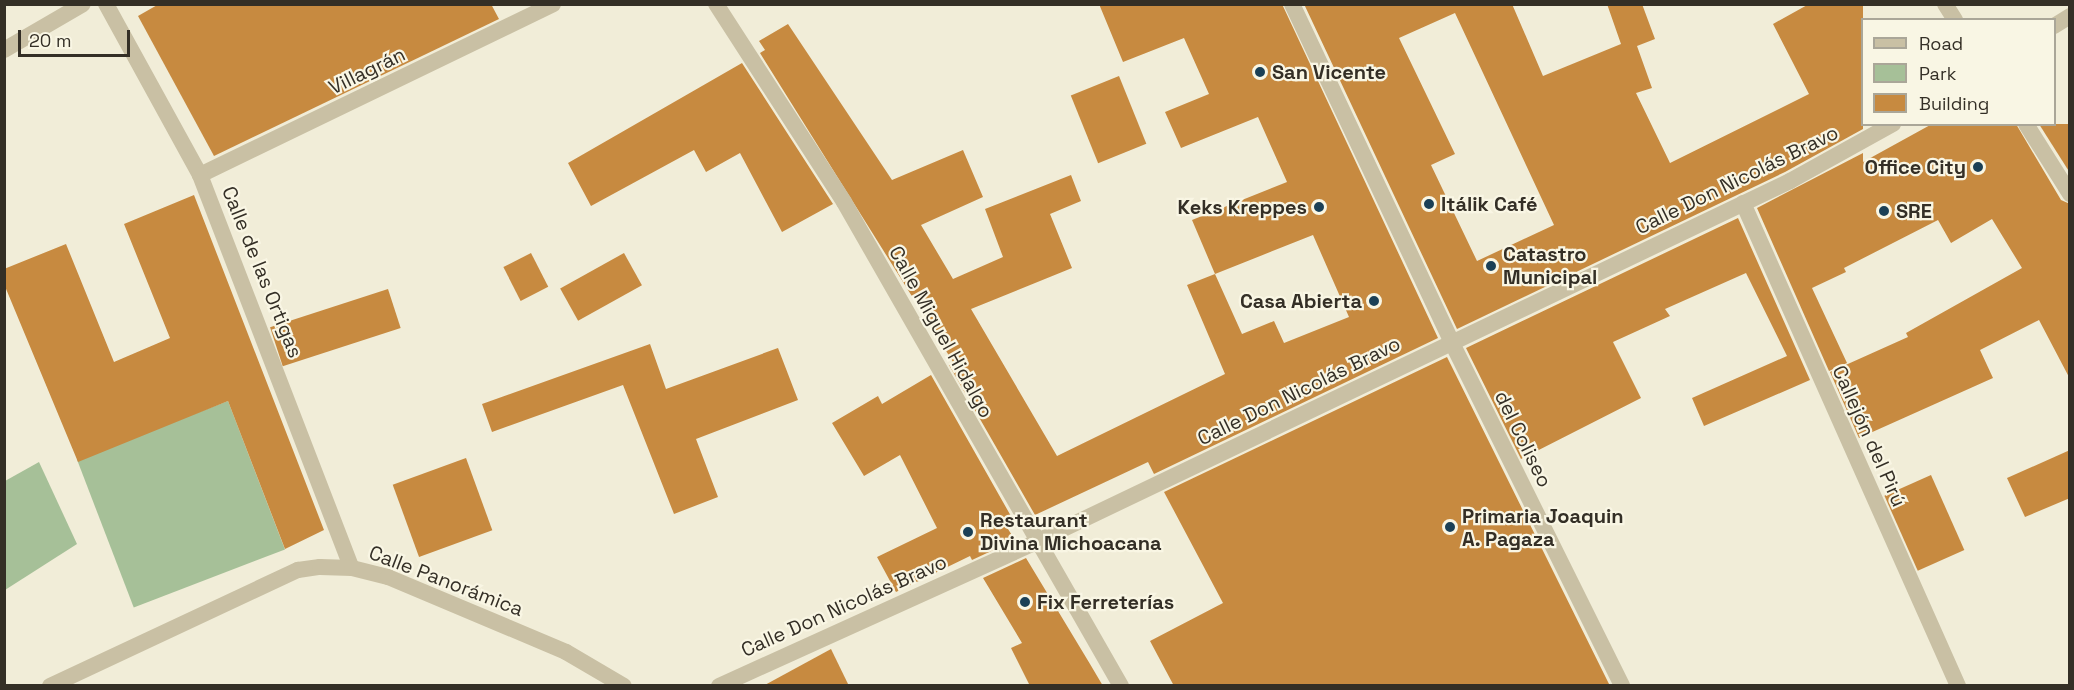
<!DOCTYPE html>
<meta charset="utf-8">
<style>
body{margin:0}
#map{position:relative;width:2074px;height:690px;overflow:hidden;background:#f1edd8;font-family:"Space Grotesk",sans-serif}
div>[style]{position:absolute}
.green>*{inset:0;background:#a6c098;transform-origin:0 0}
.building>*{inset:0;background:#c78a40;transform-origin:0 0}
.pedestrian>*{height:16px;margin:-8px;padding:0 8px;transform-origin:8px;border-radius:8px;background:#c9c0a4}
.minor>*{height:16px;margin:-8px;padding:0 8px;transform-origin:8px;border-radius:8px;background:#c9c0a4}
.dots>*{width:16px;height:16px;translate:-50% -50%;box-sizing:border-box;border:3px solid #f9f6e4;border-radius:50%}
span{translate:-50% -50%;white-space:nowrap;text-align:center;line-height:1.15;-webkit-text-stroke:4.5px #f9f6e4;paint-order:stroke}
.street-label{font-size:20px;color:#342f26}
.poi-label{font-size:20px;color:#342f26;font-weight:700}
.left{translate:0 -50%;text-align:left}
.right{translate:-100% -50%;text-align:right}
.frame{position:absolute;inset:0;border:6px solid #342f26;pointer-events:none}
.legend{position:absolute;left:1861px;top:18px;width:195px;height:108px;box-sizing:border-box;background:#f9f6e4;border:2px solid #aaa698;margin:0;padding:8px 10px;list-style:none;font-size:18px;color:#342f26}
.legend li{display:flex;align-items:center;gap:12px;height:30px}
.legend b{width:30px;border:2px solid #aaa698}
.scale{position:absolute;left:18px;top:30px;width:112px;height:27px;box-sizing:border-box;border:3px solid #342f26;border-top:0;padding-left:8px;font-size:18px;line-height:21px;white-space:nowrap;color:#342f26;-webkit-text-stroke:4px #f9f6e4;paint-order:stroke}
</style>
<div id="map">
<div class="green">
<div style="left:228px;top:401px;width:159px;height:162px;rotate:69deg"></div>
<div style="clip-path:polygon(39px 462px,77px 544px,5px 590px,5px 481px)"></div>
</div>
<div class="building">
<div style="clip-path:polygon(159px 4px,491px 4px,499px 19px,214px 156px,138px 16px)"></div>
<div style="clip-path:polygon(evenodd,1099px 4px,1282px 4px,1438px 338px,1154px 474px,1148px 462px,1035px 515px,949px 365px,953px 362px,760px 53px,765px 50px,759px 41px,788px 24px,892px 180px,963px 150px,983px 197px,921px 225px,953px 279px,1003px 257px,985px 209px,1071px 175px,1081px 201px,1050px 214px,1072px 268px,971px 309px,1057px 456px,1225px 374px,1187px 285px,1215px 274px,1192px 220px,1287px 182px,1258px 117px,1181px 148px,1165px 112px,1209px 94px,1184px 38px,1123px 62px,1099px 4px,1313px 235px,1349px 317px,1284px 343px,1274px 321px,1242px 334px,1215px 274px,1313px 235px)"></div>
<div style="clip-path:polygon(evenodd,1304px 4px,1512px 4px,1543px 76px,1621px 44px,1607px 4px,1642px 4px,1655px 39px,1637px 46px,1652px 88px,1636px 93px,1670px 163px,1809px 94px,1773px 24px,1809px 4px,1863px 4px,1863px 129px,1785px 172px,1457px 329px,1304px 4px,1455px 13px,1554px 225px,1477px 261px,1431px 165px,1455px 154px,1399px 38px,1455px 13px)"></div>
<div style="clip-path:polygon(742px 63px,833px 204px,782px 232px,740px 153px,706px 172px,694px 150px,591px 206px,568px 163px)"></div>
<div style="left:1119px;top:76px;width:73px;height:52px;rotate:68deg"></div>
<div style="clip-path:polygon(1932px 124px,2016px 124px,2061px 200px,2070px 204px,2070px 379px,2039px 320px,1980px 350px,1993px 378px,1859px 438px,1830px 372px,1908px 337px,1906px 333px,2022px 268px,1992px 219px,1951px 243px,1938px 220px,1844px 268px,1846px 272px,1812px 288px,1847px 363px,1829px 371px,1757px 208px,1863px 153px,1863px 162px)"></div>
<div style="clip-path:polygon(2039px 124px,2070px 124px,2070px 173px)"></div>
<div style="clip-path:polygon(194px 195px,324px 530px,285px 549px,228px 401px,78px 462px,4px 284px,4px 269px,66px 244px,114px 362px,170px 338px,124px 224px)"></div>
<div style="clip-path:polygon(1738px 218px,1810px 380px,1704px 426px,1692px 398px,1787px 356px,1746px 273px,1665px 309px,1670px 316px,1613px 342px,1641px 398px,1521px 459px,1466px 348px)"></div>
<div style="left:531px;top:253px;width:38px;height:31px;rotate:63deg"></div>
<div style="left:624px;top:253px;width:37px;height:73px;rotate:61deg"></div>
<div style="left:388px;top:289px;width:41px;height:124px;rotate:72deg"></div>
<div style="clip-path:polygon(650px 344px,666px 389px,778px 348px,798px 400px,696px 439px,718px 497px,674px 514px,623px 385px,492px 432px,482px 404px)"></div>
<div style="clip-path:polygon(1447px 357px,1610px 686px,1174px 686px,1150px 641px,1223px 603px,1164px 492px)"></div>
<div style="clip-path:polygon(931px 375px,1016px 525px,1008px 529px,1015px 540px,972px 560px,970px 556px,896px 592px,877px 557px,937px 528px,900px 455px,864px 476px,832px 423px,878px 396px,882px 404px)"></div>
<div style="clip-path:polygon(2070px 450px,2070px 498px,2025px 517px,2007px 478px)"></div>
<div style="left:466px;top:458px;width:77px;height:78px;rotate:70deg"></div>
<div style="left:1931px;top:475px;width:82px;height:51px;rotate:66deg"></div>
<div style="clip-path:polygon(1026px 558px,1090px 664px,1103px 686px,1030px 686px,1011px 648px,1022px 643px,983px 578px)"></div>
<div style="clip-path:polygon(831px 649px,849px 686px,763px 686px)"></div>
</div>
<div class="pedestrian">
<div style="left:200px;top:175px;width:392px;rotate:-25.8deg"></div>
</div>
<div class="minor">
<div style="left:106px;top:4px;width:195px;rotate:61.2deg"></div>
<div style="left:200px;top:175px;width:421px;rotate:68.9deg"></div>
<div style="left:716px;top:4px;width:236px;rotate:57.1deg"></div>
<div style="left:844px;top:202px;width:558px;rotate:60.22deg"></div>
<div style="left:1292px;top:4px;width:373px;rotate:64.7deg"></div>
<div style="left:1451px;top:341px;width:385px;rotate:63.6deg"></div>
<div style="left:1945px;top:4px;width:19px;rotate:58deg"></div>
<div style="left:2054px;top:26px;width:19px;rotate:-32deg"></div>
<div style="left:4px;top:50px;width:91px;rotate:-30.2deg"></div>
<div style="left:2026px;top:124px;width:83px;rotate:57.8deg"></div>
<div style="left:1743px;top:203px;width:529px;rotate:66deg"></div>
<div style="left:50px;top:686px;width:274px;rotate:-25.1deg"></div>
<div style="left:298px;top:570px;width:22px;rotate:-8deg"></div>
<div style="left:320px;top:567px;width:32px;rotate:2deg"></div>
<div style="left:352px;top:568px;width:37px;rotate:14deg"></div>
<div style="left:388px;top:577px;width:193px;rotate:22.8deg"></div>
<div style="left:566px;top:652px;width:67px;rotate:30.4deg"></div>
<div style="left:719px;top:686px;width:348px;rotate:-24.4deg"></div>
<div style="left:1036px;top:542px;width:836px;rotate:-25.58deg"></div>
<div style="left:1790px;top:181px;width:118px;rotate:-29deg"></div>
</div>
<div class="dots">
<div style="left:1260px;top:72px;background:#1b4056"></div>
<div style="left:1978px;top:167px;background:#1b4056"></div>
<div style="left:1429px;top:204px;background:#1b4056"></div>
<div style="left:1319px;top:207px;background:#1b4056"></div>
<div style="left:1884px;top:211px;background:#1b4056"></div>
<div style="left:1491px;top:266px;background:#1b4056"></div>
<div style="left:1374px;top:301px;background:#1b4056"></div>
<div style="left:1450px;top:527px;background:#1b4056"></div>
<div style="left:968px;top:532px;background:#1b4056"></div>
<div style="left:1025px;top:602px;background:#1b4056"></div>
</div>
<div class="street-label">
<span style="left:367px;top:71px;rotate:-26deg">Villagrán</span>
<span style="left:1737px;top:180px;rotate:-26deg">Calle Don Nicolás Bravo</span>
<span style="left:262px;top:272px;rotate:68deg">Calle de las Ortigas</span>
<span style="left:941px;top:332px;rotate:61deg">Calle Miguel Hidalgo</span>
<span style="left:1299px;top:391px;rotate:-26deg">Calle Don Nicolás Bravo</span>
<span style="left:1869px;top:436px;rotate:66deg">Callejón del Pirú</span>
<span style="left:1523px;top:439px;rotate:64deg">del Coliseo</span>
<span style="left:446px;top:581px;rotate:21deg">Calle Panorámica</span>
<span style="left:844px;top:606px;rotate:-24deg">Calle Don Nicolás Bravo</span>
</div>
<div class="poi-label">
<span class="left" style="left:1272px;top:72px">San Vicente</span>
<span class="right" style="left:1966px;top:167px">Office City</span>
<span class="left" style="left:1441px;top:204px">Itálik Café</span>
<span class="right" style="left:1307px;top:207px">Keks Kreppes</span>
<span class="left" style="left:1896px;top:211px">SRE</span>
<span class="left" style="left:1503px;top:266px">Catastro<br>Municipal</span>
<span class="right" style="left:1362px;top:301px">Casa Abierta</span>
<span class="left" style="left:1462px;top:528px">Primaria Joaquin<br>A. Pagaza</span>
<span class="left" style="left:980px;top:532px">Restaurant<br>Divina Michoacana</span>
<span class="left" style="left:1037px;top:602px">Fix Ferreterías</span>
</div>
<div class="frame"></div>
<ul class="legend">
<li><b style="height:8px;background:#c9c0a4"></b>Road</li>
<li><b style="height:16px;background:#a6c098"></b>Park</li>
<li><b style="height:16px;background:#c78a40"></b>Building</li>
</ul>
<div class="scale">20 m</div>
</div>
